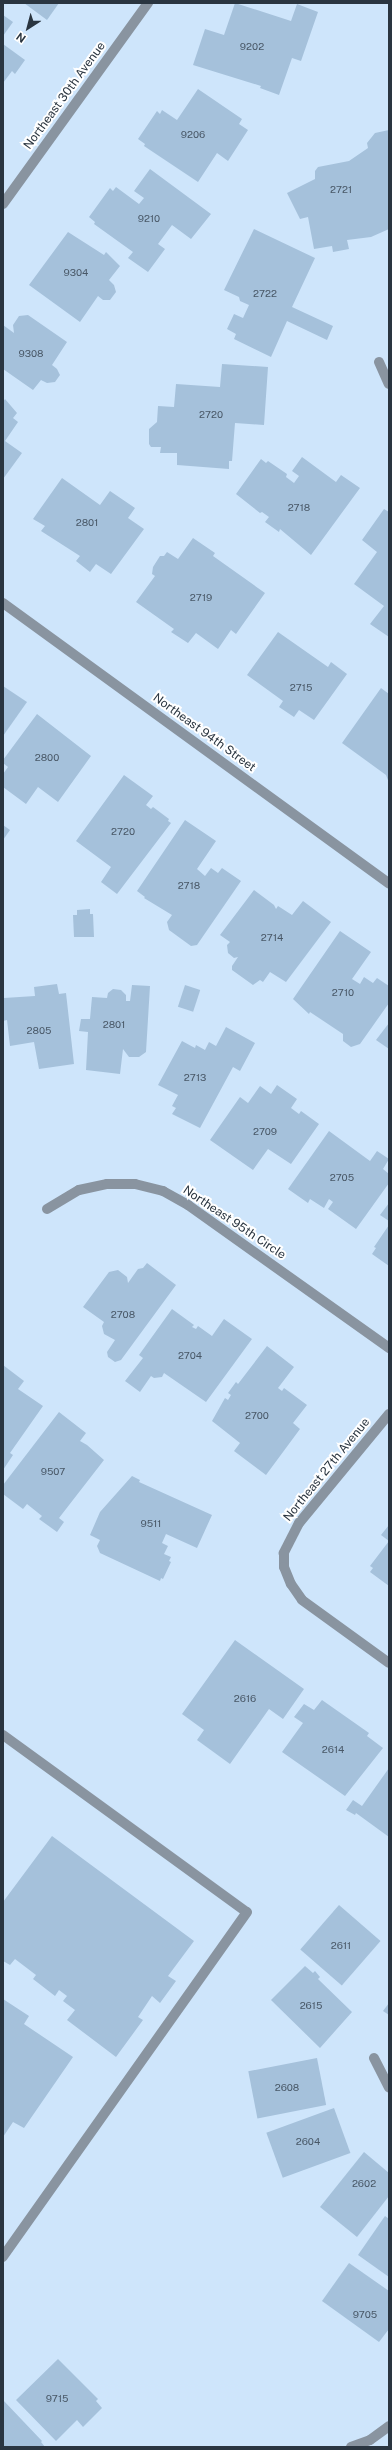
<!DOCTYPE html>
<style>
body{margin:0}
#map{position:relative;width:392px;height:2450px;overflow:hidden;background:#cee5fb;font-family:"Public Sans",sans-serif}
div>[style]{position:absolute}
.building>*{inset:0;background:#a5c1db;transform-origin:0 0}
.minor>*{height:10px;margin:-5px;padding:0 5px;transform-origin:5px;border-radius:5px;background:#8994a0}
span{translate:-50% -50%;white-space:nowrap;text-align:center;line-height:1.15;-webkit-text-stroke:4px #fff;paint-order:stroke}
.number-label{font-size:10px;color:#495867}
.number-label span{-webkit-text-stroke-width:0}
.street-label{font-size:12px;color:#2a3540}
.frame{position:absolute;inset:0;border:4px solid #2a3540;pointer-events:none}
.north{position:absolute;left:8px;top:8px;width:40px;height:40px;-webkit-text-stroke:3px #fff;paint-order:stroke;rotate:216deg;font-size:11px;font-weight:700;line-height:16px;text-align:center;color:#2a3540}
.north::after{content:'';display:block;margin:auto;width:14px;height:18px;background:#2a3540;clip-path:polygon(50% 0,100% 100%,50% 72%,0 100%)}
</style>
<div id="map">
<div class="building">
<div style="clip-path:polygon(24px 3px,59px 3px,47px 20px)"></div>
<div style="clip-path:polygon(235px 3px,291px 21px,297px 4px,318px 12px,301px 61px,292px 58px,279px 95px,260px 88px,261px 86px,193px 65px,205px 29px,224px 35px)"></div>
<div style="clip-path:polygon(3px 15px,13px 22px,3px 36px)"></div>
<div style="clip-path:polygon(3px 44px,25px 60px,15px 74px,12px 71px,3px 83px)"></div>
<div style="clip-path:polygon(198px 89px,242px 119px,239px 124px,248px 130px,228px 161px,217px 153px,198px 182px,144px 146px,145px 144px,138px 139px,157px 111px,160px 114px,162px 110px,177px 120px)"></div>
<div style="clip-path:polygon(389px 130px,389px 229px,371px 237px,347px 240px,349px 249px,333px 252px,332px 246px,314px 249px,308px 217px,300px 219px,287px 193px,315px 179px,315px 171px,318px 167px,349px 161px,368px 148px,367px 143px,375px 133px)"></div>
<div style="clip-path:polygon(150px 169px,211px 214px,191px 239px,172px 225px,158px 244px,165px 249px,148px 272px,128px 258px,133px 252px,94px 224px,95px 222px,89px 217px,110px 188px,113px 191px,116px 187px,139px 204px,144px 198px,134px 191px)"></div>
<div style="clip-path:polygon(254px 229px,315px 258px,292px 307px,333px 326px,327px 340px,287px 321px,271px 357px,234px 339px,236px 334px,227px 329px,234px 314px,243px 318px,249px 305px,240px 301px,239px 297px,224px 290px)"></div>
<div style="clip-path:polygon(68px 232px,104px 255px,106px 252px,120px 266px,109px 280px,114px 285px,116px 292px,110px 300px,103px 300px,98px 296px,80px 322px,29px 285px)"></div>
<div style="clip-path:polygon(28px 315px,67px 342px,52px 365px,57px 369px,60px 375px,55px 382px,47px 383px,41px 380px,33px 390px,3px 369px,3px 325px,14px 333px,13px 325px,19px 316px)"></div>
<div style="clip-path:polygon(222px 364px,268px 367px,264px 425px,235px 423px,232px 461px,229px 461px,229px 469px,177px 465px,177px 453px,160px 453px,161px 447px,151px 447px,149px 444px,149px 429px,157px 422px,158px 406px,174px 407px,176px 384px,220px 387px)"></div>
<div style="clip-path:polygon(5px 399px,17px 413px,13px 418px,18px 422px,5px 441px,22px 453px,3px 479px,3px 402px)"></div>
<div style="clip-path:polygon(302px 457px,336px 482px,341px 475px,360px 488px,311px 555px,280px 529px,279px 532px,265px 522px,269px 517px,262px 512px,260px 513px,236px 494px,261px 459px,266px 463px,268px 461px,287px 474px,286px 477px,294px 483px,299px 476px,292px 471px)"></div>
<div style="clip-path:polygon(62px 478px,100px 505px,110px 491px,135px 508px,128px 518px,144px 529px,111px 574px,96px 564px,90px 572px,76px 561px,80px 556px,41px 531px,45px 526px,33px 519px)"></div>
<div style="clip-path:polygon(384px 509px,389px 512px,389px 637px,370px 624px,384px 606px,354px 584px,377px 552px,362px 540px)"></div>
<div style="clip-path:polygon(193px 538px,215px 553px,213px 556px,265px 593px,236px 634px,231px 630px,218px 649px,196px 633px,188px 643px,171px 632px,174px 629px,136px 602px,155px 576px,152px 574px,153px 567px,160px 556px,164px 556px,167px 552px,178px 559px)"></div>
<div style="clip-path:polygon(278px 632px,328px 667px,331px 662px,347px 674px,314px 720px,299px 710px,294px 717px,279px 707px,283px 701px,247px 675px)"></div>
<div style="clip-path:polygon(3px 686px,27px 702px,3px 736px)"></div>
<div style="clip-path:polygon(381px 688px,389px 694px,389px 783px,386px 775px,342px 743px)"></div>
<div style="clip-path:polygon(37px 714px,91px 756px,58px 802px,38px 787px,26px 804px,3px 787px,3px 774px,8px 767px,3px 763px,3px 760px)"></div>
<div style="clip-path:polygon(124px 775px,153px 796px,146px 805px,151px 809px,153px 807px,169px 819px,168px 821px,171px 823px,117px 894px,101px 882px,111px 867px,76px 841px)"></div>
<div style="clip-path:polygon(185px 820px,216px 841px,197px 869px,205px 876px,211px 868px,218px 873px,222px 868px,241px 881px,197px 945px,191px 946px,169px 930px,167px 922px,172px 915px,144px 898px,145px 897px,137px 891px)"></div>
<div style="clip-path:polygon(3px 825px,10px 830px,3px 840px)"></div>
<div style="clip-path:polygon(254px 890px,274px 905px,276px 909px,278px 906px,292px 915px,303px 901px,331px 922px,286px 982px,270px 972px,263px 982px,260px 980px,253px 985px,232px 970px,232px 966px,238px 957px,234px 958px,228px 953px,227px 945px,230px 942px,220px 935px)"></div>
<div style="clip-path:polygon(90px 909px,90px 914px,93px 914px,94px 937px,74px 937px,73px 915px,77px 915px,77px 910px)"></div>
<div style="clip-path:polygon(340px 931px,371px 952px,352px 979px,360px 984px,364px 977px,373px 983px,377px 978px,389px 986px,389px 1003px,360px 1044px,351px 1047px,343px 1041px,343px 1034px,310px 1012px,309px 1014px,293px 999px)"></div>
<div style="clip-path:polygon(57px 984px,59px 994px,66px 993px,74px 1064px,39px 1069px,34px 1042px,10px 1046px,7px 1020px,3px 1021px,4px 998px,35px 996px,34px 987px)"></div>
<div style="clip-path:polygon(132px 985px,150px 986px,146px 1052px,139px 1057px,129px 1057px,123px 1049px,120px 1074px,86px 1070px,88px 1032px,79px 1031px,81px 1019px,90px 1019px,92px 997px,107px 998px,108px 993px,113px 989px,121px 990px,126px 995px,126px 1001px,130px 1001px)"></div>
<div style="left:185px;top:985px;width:16px;height:23px;rotate:18deg"></div>
<div style="clip-path:polygon(389px 1023px,389px 1049px,376px 1040px)"></div>
<div style="clip-path:polygon(226px 1027px,255px 1043px,240px 1071px,233px 1067px,200px 1128px,172px 1114px,176px 1108px,172px 1106px,178px 1095px,158px 1085px,182px 1041px,195px 1048px,196px 1045px,205px 1050px,209px 1042px,216px 1046px)"></div>
<div style="clip-path:polygon(277px 1085px,297px 1099px,291px 1108px,299px 1114px,301px 1111px,319px 1124px,291px 1164px,268px 1149px,253px 1170px,210px 1140px,240px 1097px,248px 1103px,260px 1086px,271px 1094px)"></div>
<div style="clip-path:polygon(329px 1131px,370px 1161px,377px 1151px,389px 1159px,383px 1169px,389px 1174px,389px 1183px,356px 1229px,328px 1209px,333px 1202px,329px 1199px,324px 1208px,310px 1199px,308px 1203px,288px 1189px)"></div>
<div style="clip-path:polygon(389px 1203px,389px 1221px,380px 1215px)"></div>
<div style="clip-path:polygon(389px 1225px,389px 1266px,372px 1254px,376px 1248px,374px 1247px)"></div>
<div style="clip-path:polygon(147px 1263px,176px 1285px,121px 1360px,115px 1362px,108px 1357px,107px 1352px,115px 1340px,104px 1334px,102px 1326px,104px 1322px,83px 1307px,109px 1272px,118px 1270px,127px 1277px,128px 1283px,138px 1269px,143px 1268px)"></div>
<div style="clip-path:polygon(172px 1309px,194px 1325px,192px 1327px,196px 1329px,198px 1326px,212px 1336px,224px 1319px,252px 1339px,206px 1402px,164px 1373px,162px 1377px,154px 1378px,151px 1376px,140px 1392px,125px 1381px,143px 1358px,139px 1355px)"></div>
<div style="clip-path:polygon(267px 1346px,294px 1367px,278px 1388px,282px 1391px,284px 1388px,307px 1405px,293px 1423px,300px 1429px,266px 1475px,234px 1451px,240px 1443px,212px 1421px,225px 1398px,228px 1400px,231px 1395px,228px 1393px,236px 1382px,238px 1384px)"></div>
<div style="clip-path:polygon(3px 1365px,24px 1381px,18px 1389px,43px 1406px,10px 1453px,13px 1455px,3px 1470px)"></div>
<div style="clip-path:polygon(59px 1412px,86px 1433px,80px 1441px,87px 1445px,104px 1460px,59px 1518px,64px 1522px,57px 1532px,39px 1519px,42px 1516px,27px 1504px,23px 1509px,3px 1494px,3px 1485px)"></div>
<div style="clip-path:polygon(132px 1476px,140px 1480px,139px 1482px,212px 1515px,197px 1548px,166px 1534px,162px 1543px,168px 1546px,164px 1554px,171px 1557px,169px 1561px,171px 1562px,163px 1579px,161px 1578px,160px 1581px,100px 1553px,97px 1546px,100px 1540px,90px 1535px,100px 1512px)"></div>
<div style="clip-path:polygon(389px 1525px,389px 1586px,370px 1572px,373px 1568px,370px 1566px,389px 1541px,381px 1535px)"></div>
<div style="clip-path:polygon(235px 1640px,304px 1689px,283px 1719px,269px 1709px,230px 1764px,197px 1740px,204px 1730px,182px 1714px)"></div>
<div style="clip-path:polygon(322px 1700px,369px 1733px,367px 1736px,383px 1748px,345px 1796px,282px 1752px,303px 1723px,294px 1717px,304px 1704px,314px 1710px)"></div>
<div style="clip-path:polygon(389px 1768px,389px 1837px,356px 1813px,355px 1815px,346px 1810px,353px 1800px,362px 1806px)"></div>
<div style="clip-path:polygon(52px 1836px,194px 1941px,168px 1976px,176px 1981px,160px 2003px,152px 1996px,138px 2017px,143px 2020px,116px 2057px,67px 2020px,75px 2010px,63px 2001px,67px 1996px,59px 1990px,55px 1996px,33px 1979px,36px 1975px,15px 1959px,10px 1965px,3px 1961px,3px 1902px)"></div>
<div style="left:339px;top:1905px;width:55px;height:59px;rotate:41deg"></div>
<div style="clip-path:polygon(305px 1966px,313px 1973px,315px 1971px,320px 1977px,318px 1979px,352px 2012px,320px 2048px,271px 2000px)"></div>
<div style="clip-path:polygon(3px 1999px,29px 2016px,24px 2024px,73px 2057px,24px 2128px,13px 2122px,3px 2137px)"></div>
<div style="clip-path:polygon(389px 2003px,389px 2015px,383px 2011px)"></div>
<div style="left:317px;top:2058px;width:48px;height:70px;rotate:79deg"></div>
<div style="left:334px;top:2108px;width:48px;height:72px;rotate:70deg"></div>
<div style="clip-path:polygon(364px 2152px,389px 2173px,389px 2196px,357px 2237px,320px 2207px)"></div>
<div style="clip-path:polygon(385px 2216px,389px 2219px,389px 2277px,358px 2255px)"></div>
<div style="clip-path:polygon(349px 2263px,389px 2291px,389px 2329px,379px 2342px,322px 2301px)"></div>
<div style="clip-path:polygon(58px 2359px,98px 2399px,96px 2401px,102px 2408px,83px 2427px,77px 2420px,56px 2441px,16px 2400px)"></div>
<div style="clip-path:polygon(3px 2400px,42px 2441px,41px 2442px,45px 2447px,3px 2447px)"></div>
</div>
<div class="minor">
<div style="left:3px;top:204px;width:248px;rotate:-54.2deg"></div>
<div style="left:379px;top:362px;width:24px;rotate:66deg"></div>
<div style="left:3px;top:603px;width:477px;rotate:36deg"></div>
<div style="left:47px;top:1209px;width:37px;rotate:-31deg"></div>
<div style="left:79px;top:1190px;width:29px;rotate:-12deg"></div>
<div style="left:107px;top:1184px;width:28px"></div>
<div style="left:135px;top:1184px;width:29px;rotate:14deg"></div>
<div style="left:163px;top:1191px;width:29px;rotate:29deg"></div>
<div style="left:188px;top:1205px;width:247px;rotate:35.4deg"></div>
<div style="left:389px;top:1414px;width:141px;rotate:129.5deg"></div>
<div style="left:299px;top:1523px;width:34px;rotate:117deg"></div>
<div style="left:284px;top:1553px;width:14px;rotate:90deg"></div>
<div style="left:284px;top:1567px;width:18px;rotate:68deg"></div>
<div style="left:291px;top:1584px;width:19px;rotate:55deg"></div>
<div style="left:302px;top:1600px;width:107px;rotate:35.9deg"></div>
<div style="left:3px;top:1735px;width:301px;rotate:36deg"></div>
<div style="left:247px;top:1912px;width:423px;rotate:125.3deg"></div>
<div style="left:374px;top:2058px;width:33px;rotate:63deg"></div>
<div style="left:351px;top:2447px;width:20px;rotate:-20deg"></div>
<div style="left:370px;top:2440px;width:24px;rotate:-36deg"></div>
</div>
<div class="number-label">
<span style="left:252px;top:47px">9202</span>
<span style="left:193px;top:135px">9206</span>
<span style="left:341px;top:190px">2721</span>
<span style="left:149px;top:219px">9210</span>
<span style="left:76px;top:273px">9304</span>
<span style="left:265px;top:294px">2722</span>
<span style="left:31px;top:354px">9308</span>
<span style="left:211px;top:415px">2720</span>
<span style="left:299px;top:508px">2718</span>
<span style="left:87px;top:523px">2801</span>
<span style="left:201px;top:598px">2719</span>
<span style="left:301px;top:688px">2715</span>
<span style="left:47px;top:758px">2800</span>
<span style="left:123px;top:832px">2720</span>
<span style="left:189px;top:886px">2718</span>
<span style="left:272px;top:938px">2714</span>
<span style="left:343px;top:993px">2710</span>
<span style="left:114px;top:1025px">2801</span>
<span style="left:39px;top:1031px">2805</span>
<span style="left:195px;top:1078px">2713</span>
<span style="left:265px;top:1132px">2709</span>
<span style="left:342px;top:1178px">2705</span>
<span style="left:123px;top:1315px">2708</span>
<span style="left:190px;top:1356px">2704</span>
<span style="left:257px;top:1416px">2700</span>
<span style="left:53px;top:1472px">9507</span>
<span style="left:151px;top:1524px">9511</span>
<span style="left:245px;top:1699px">2616</span>
<span style="left:333px;top:1750px">2614</span>
<span style="left:341px;top:1946px">2611</span>
<span style="left:311px;top:2006px">2615</span>
<span style="left:287px;top:2088px">2608</span>
<span style="left:308px;top:2142px">2604</span>
<span style="left:364px;top:2184px">2602</span>
<span style="left:365px;top:2315px">9705</span>
<span style="left:57px;top:2399px">9715</span>
</div>
<div class="street-label">
<span style="left:65px;top:96px;rotate:-54deg">Northeast 30th Avenue</span>
<span style="left:204px;top:733px;rotate:36deg">Northeast 94th Street</span>
<span style="left:234px;top:1223px;rotate:34deg">Northeast 95th Circle</span>
<span style="left:327px;top:1470px;rotate:-51deg">Northeast 27th Avenue</span>
</div>
<div class="frame"></div>
<div class="north">N</div>
</div>
